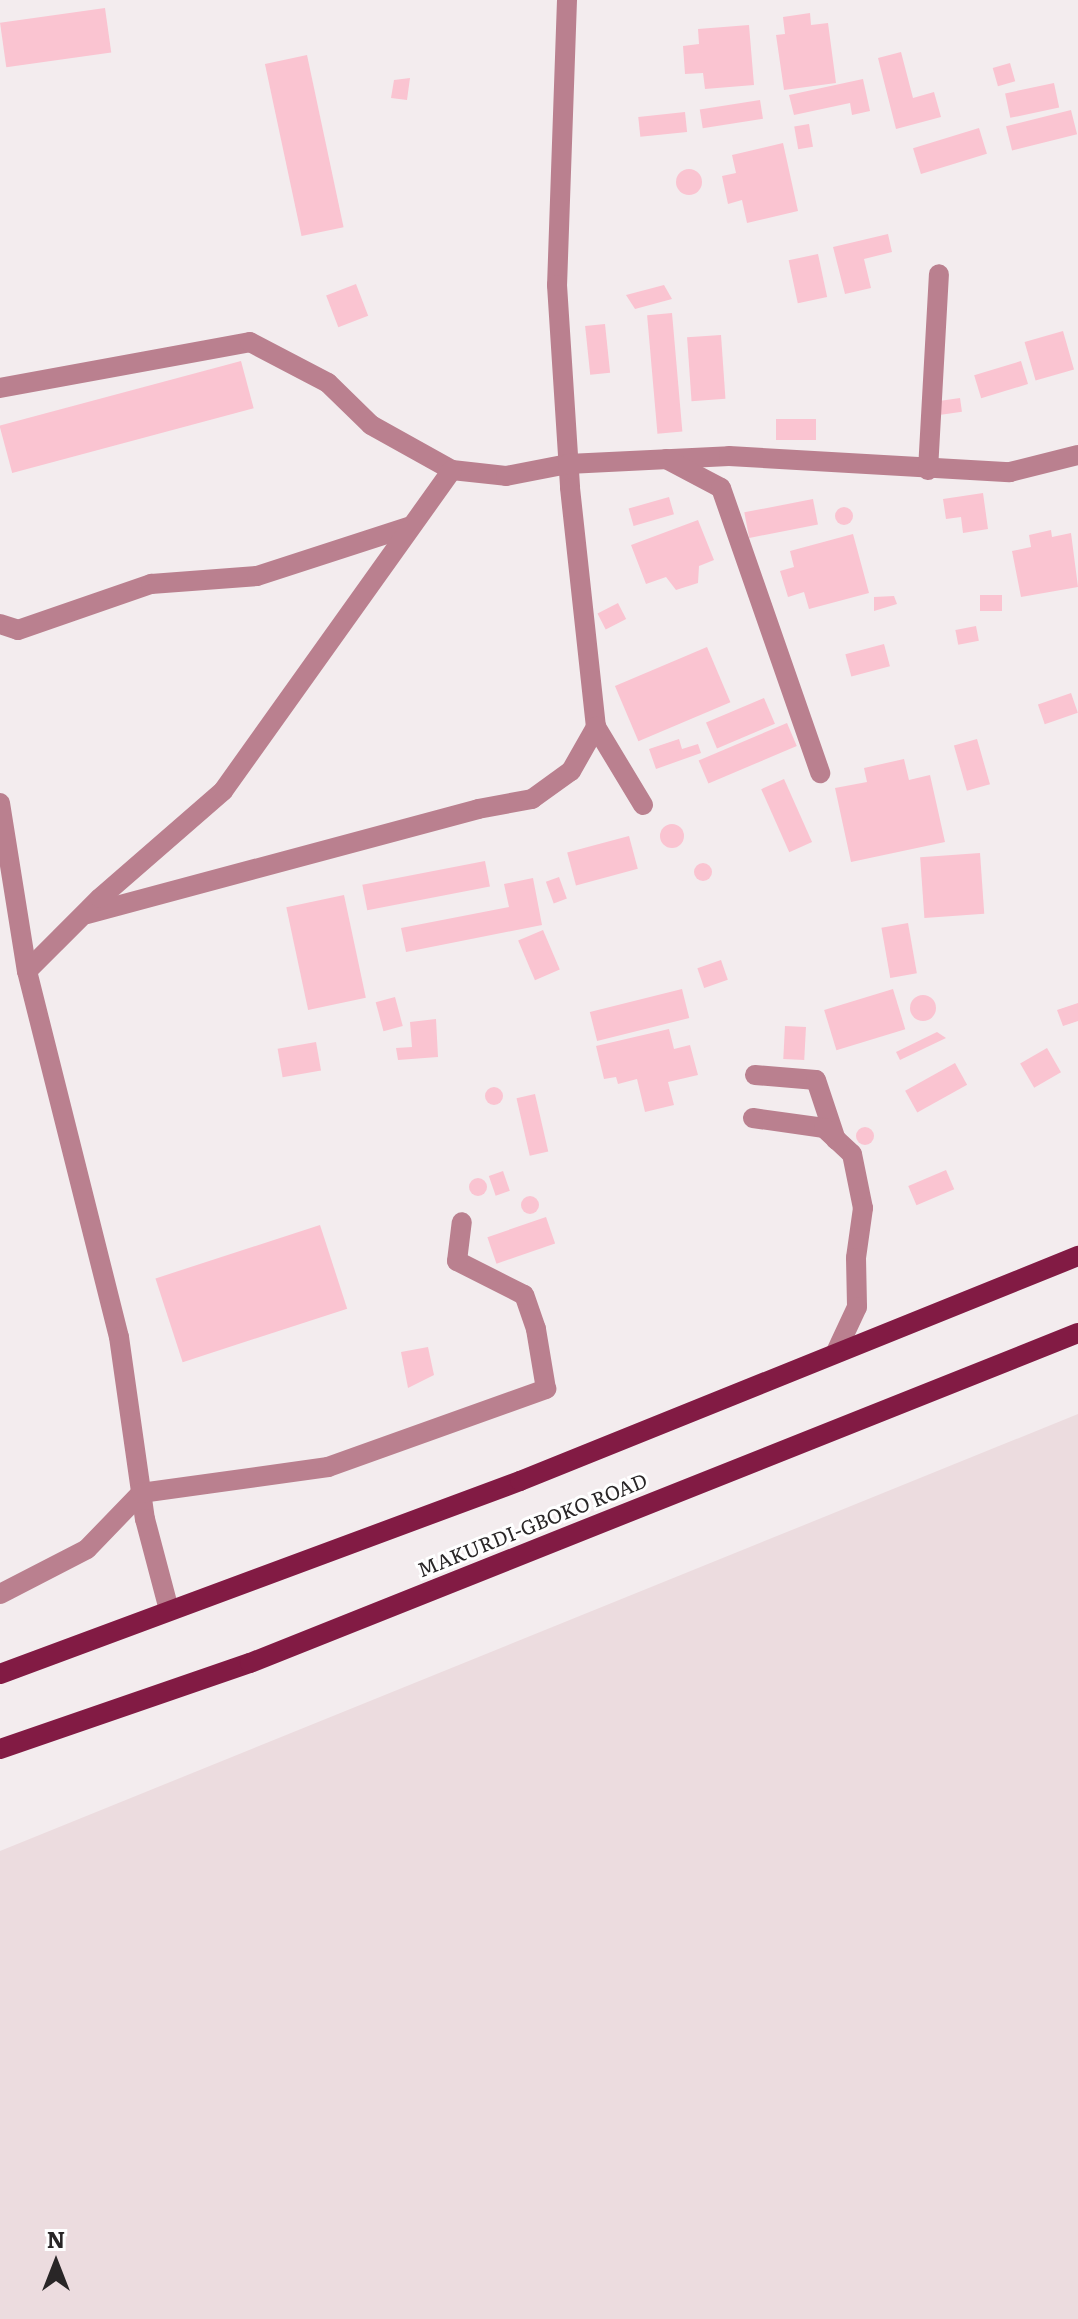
<!DOCTYPE html>
<style>
body{margin:0}
#map{position:relative;width:1078px;height:2319px;overflow:hidden;background:#f3ecee;font-family:Literata,serif}
div>[style]{position:absolute}
.built>*{inset:0;background:#ecdcdf}
.building>*{inset:0;background:#fac4d1;transform-origin:0 0}
.round{border-radius:50%}
.minor>*{height:20px;margin:-10px;padding:0 10px;transform-origin:10px;border-radius:10px;background:#ba808f}
.major>*{height:20px;margin:-10px;padding:0 10px;transform-origin:10px;border-radius:10px;background:#821b44}
span{translate:-50% -50%;white-space:nowrap;text-align:center;line-height:1.15;-webkit-text-stroke:6px #fff;paint-order:stroke}
.street-label{font-size:20px;color:#292627}
.north{position:absolute;left:16px;top:2223px;width:80px;height:80px;-webkit-text-stroke:6px #fff;paint-order:stroke;rotate:0deg;font-size:22px;font-weight:700;line-height:32px;text-align:center;color:#292627}
.north::after{content:'';display:block;margin:auto;width:28px;height:36px;background:#292627;clip-path:polygon(50% 0,100% 100%,50% 72%,0 100%)}
</style>
<div id="map">
<div class="built">
<div style="clip-path:polygon(1078px 1414px,1078px 2319px,0 2319px,0 1851px)"></div>
</div>
<div class="building">
<div style="left:105px;top:8px;width:45px;height:106px;rotate:82deg"></div>
<div style="clip-path:polygon(810px 13px,811px 25px,828px 23px,836px 83px,784px 90px,776px 35px,785px 34px,783px 17px)"></div>
<div style="clip-path:polygon(749px 25px,754px 85px,705px 89px,703px 73px,685px 74px,683px 46px,699px 44px,698px 29px)"></div>
<div style="clip-path:polygon(901px 52px,913px 98px,934px 92px,941px 117px,896px 129px,878px 58px)"></div>
<div style="left:307px;top:55px;width:176px;height:43px;rotate:78deg"></div>
<div style="left:1010px;top:63px;width:19px;height:18px;rotate:74deg"></div>
<div style="clip-path:polygon(410px 78px,407px 100px,391px 98px,394px 80px)"></div>
<div style="clip-path:polygon(863px 79px,870px 111px,852px 115px,850px 103px,794px 115px,789px 95px)"></div>
<div style="left:1054px;top:83px;width:25px;height:50px;rotate:78deg"></div>
<div style="left:760px;top:100px;width:19px;height:61px;rotate:81deg"></div>
<div style="left:1071px;top:110px;width:25px;height:67px;rotate:76deg"></div>
<div style="left:685px;top:112px;width:20px;height:47px;rotate:84deg"></div>
<div style="left:809px;top:124px;width:23px;height:15px;rotate:80deg"></div>
<div style="left:979px;top:128px;width:27px;height:69px;rotate:73deg"></div>
<div style="clip-path:polygon(783px 143px,798px 211px,747px 223px,742px 200px,728px 204px,722px 176px,736px 173px,732px 155px)"></div>
<div class="round" style="left:676px;top:169px;width:26px;height:26px"></div>
<div style="clip-path:polygon(888px 234px,892px 252px,864px 259px,871px 288px,845px 294px,833px 247px)"></div>
<div style="left:818px;top:254px;width:44px;height:30px;rotate:78deg"></div>
<div style="left:356px;top:284px;width:34px;height:32px;rotate:69deg"></div>
<div style="clip-path:polygon(664px 285px,672px 299px,635px 309px,626px 295px)"></div>
<div style="left:672px;top:313px;width:119px;height:25px;rotate:85deg"></div>
<div style="left:605px;top:324px;width:49px;height:20px;rotate:84deg"></div>
<div style="left:1063px;top:331px;width:40px;height:40px;rotate:74deg"></div>
<div style="left:721px;top:335px;width:64px;height:34px;rotate:86deg"></div>
<div style="left:241px;top:361px;width:49px;height:250px;rotate:75deg"></div>
<div style="left:1021px;top:361px;width:24px;height:49px;rotate:73deg"></div>
<div style="left:960px;top:398px;width:14px;height:21px;rotate:82deg"></div>
<div style="left:776px;top:419px;width:40px;height:21px"></div>
<div style="clip-path:polygon(983px 493px,988px 529px,963px 533px,961px 517px,946px 519px,943px 499px)"></div>
<div style="left:669px;top:497px;width:18px;height:42px;rotate:74deg"></div>
<div style="left:813px;top:499px;width:26px;height:70px;rotate:79deg"></div>
<div class="round" style="left:835px;top:507px;width:18px;height:18px"></div>
<div style="clip-path:polygon(698px 520px,714px 560px,699px 566px,698px 583px,676px 590px,666px 577px,646px 584px,631px 545px)"></div>
<div style="clip-path:polygon(1051px 530px,1052px 537px,1071px 533px,1078px 587px,1021px 597px,1012px 551px,1031px 547px,1029px 535px)"></div>
<div style="clip-path:polygon(853px 534px,869px 593px,809px 609px,804px 592px,788px 597px,780px 571px,794px 567px,790px 551px)"></div>
<div style="left:980px;top:595px;width:22px;height:16px"></div>
<div style="clip-path:polygon(894px 596px,897px 604px,874px 611px,874px 597px)"></div>
<div style="left:618px;top:603px;width:18px;height:23px;rotate:63deg"></div>
<div style="left:976px;top:626px;width:15px;height:21px;rotate:79deg"></div>
<div style="left:884px;top:644px;width:23px;height:40px;rotate:75deg"></div>
<div style="left:707px;top:647px;width:60px;height:100px;rotate:67deg"></div>
<div style="left:1071px;top:693px;width:21px;height:35px;rotate:71deg"></div>
<div style="left:764px;top:698px;width:28px;height:63px;rotate:67deg"></div>
<div style="left:787px;top:723px;width:25px;height:96px;rotate:67deg"></div>
<div style="clip-path:polygon(679px 739px,682px 749px,698px 744px,701px 753px,656px 769px,649px 749px)"></div>
<div style="left:977px;top:739px;width:47px;height:24px;rotate:74deg"></div>
<div style="clip-path:polygon(904px 759px,909px 780px,930px 775px,945px 842px,851px 862px,835px 788px,867px 782px,864px 768px)"></div>
<div style="left:784px;top:779px;width:69px;height:25px;rotate:66deg"></div>
<div class="round" style="left:660px;top:824px;width:24px;height:24px"></div>
<div style="left:629px;top:836px;width:34px;height:64px;rotate:75deg"></div>
<div style="left:980px;top:853px;width:61px;height:60px;rotate:86deg"></div>
<div style="left:485px;top:861px;width:26px;height:125px;rotate:79deg"></div>
<div class="round" style="left:694px;top:863px;width:18px;height:18px"></div>
<div style="left:559px;top:877px;width:23px;height:14px;rotate:70deg"></div>
<div style="clip-path:polygon(533px 878px,542px 925px,406px 952px,401px 928px,509px 907px,504px 884px)"></div>
<div style="left:344px;top:895px;width:105px;height:59px;rotate:78deg"></div>
<div style="left:908px;top:923px;width:51px;height:27px;rotate:80deg"></div>
<div style="left:543px;top:930px;width:43px;height:27px;rotate:67deg"></div>
<div style="left:721px;top:960px;width:21px;height:25px;rotate:71deg"></div>
<div style="left:682px;top:989px;width:30px;height:95px;rotate:76deg"></div>
<div style="left:893px;top:989px;width:42px;height:72px;rotate:73deg"></div>
<div class="round" style="left:910px;top:995px;width:26px;height:26px"></div>
<div style="left:395px;top:997px;width:30px;height:20px;rotate:75deg"></div>
<div style="clip-path:polygon(1078px 1003px,1078px 1021px,1063px 1026px,1057px 1010px)"></div>
<div style="clip-path:polygon(436px 1019px,438px 1057px,398px 1060px,396px 1048px,412px 1047px,410px 1022px)"></div>
<div style="left:785px;top:1026px;width:21px;height:33px;rotate:3deg"></div>
<div style="clip-path:polygon(669px 1029px,674px 1049px,690px 1045px,698px 1075px,668px 1082px,674px 1105px,645px 1112px,637px 1079px,618px 1084px,616px 1077px,604px 1079px,596px 1046px)"></div>
<div style="clip-path:polygon(937px 1032px,946px 1038px,900px 1060px,896px 1052px)"></div>
<div style="left:316px;top:1042px;width:29px;height:39px;rotate:80deg"></div>
<div style="left:1047px;top:1048px;width:28px;height:31px;rotate:60deg"></div>
<div style="left:955px;top:1063px;width:25px;height:57px;rotate:61deg"></div>
<div class="round" style="left:485px;top:1087px;width:18px;height:18px"></div>
<div style="left:535px;top:1094px;width:59px;height:19px;rotate:77deg"></div>
<div class="round" style="left:856px;top:1127px;width:18px;height:18px"></div>
<div style="left:946px;top:1170px;width:21px;height:41px;rotate:67deg"></div>
<div style="left:503px;top:1171px;width:21px;height:15px;rotate:71deg"></div>
<div class="round" style="left:469px;top:1178px;width:18px;height:18px"></div>
<div class="round" style="left:521px;top:1196px;width:18px;height:18px"></div>
<div style="left:546px;top:1217px;width:28px;height:62px;rotate:71deg"></div>
<div style="left:320px;top:1225px;width:88px;height:173px;rotate:72deg"></div>
<div style="clip-path:polygon(428px 1347px,434px 1375px,408px 1388px,401px 1352px)"></div>
</div>
<div class="minor">
<div style="left:567px;top:0;width:285px;rotate:92deg"></div>
<div style="left:557px;top:285px;width:203px;rotate:86.3deg"></div>
<div style="left:570px;top:488px;width:240px;rotate:83.8deg"></div>
<div style="left:596px;top:727px;width:91px;rotate:58.9deg"></div>
<div style="left:0;top:388px;width:254px;rotate:-10.4deg"></div>
<div style="left:250px;top:342px;width:88px;rotate:27.7deg"></div>
<div style="left:328px;top:383px;width:60px;rotate:44.3deg"></div>
<div style="left:371px;top:425px;width:93px;rotate:29.1deg"></div>
<div style="left:452px;top:470px;width:54px;rotate:6.3deg"></div>
<div style="left:506px;top:476px;width:63px;rotate:-11deg"></div>
<div style="left:568px;top:464px;width:161px;rotate:-2.8deg"></div>
<div style="left:729px;top:456px;width:281px;rotate:3.3deg"></div>
<div style="left:1010px;top:472px;width:70px;rotate:-14deg"></div>
<div style="left:666px;top:459px;width:62px;rotate:27.8deg"></div>
<div style="left:721px;top:488px;width:302px;rotate:70.8deg"></div>
<div style="left:928px;top:470px;width:196px;rotate:-86.8deg"></div>
<div style="left:0;top:624px;width:19px;rotate:18deg"></div>
<div style="left:18px;top:630px;width:141px;rotate:-19.1deg"></div>
<div style="left:151px;top:584px;width:106px;rotate:-4.3deg"></div>
<div style="left:257px;top:576px;width:162px;rotate:-18deg"></div>
<div style="left:0;top:803px;width:170px;rotate:80.9deg"></div>
<div style="left:27px;top:971px;width:377px;rotate:75.9deg"></div>
<div style="left:119px;top:1337px;width:184px;rotate:81.9deg"></div>
<div style="left:145px;top:1519px;width:94px;rotate:75.2deg"></div>
<div style="left:87px;top:914px;width:405px;rotate:-15deg"></div>
<div style="left:478px;top:809px;width:55px;rotate:-10.5deg"></div>
<div style="left:532px;top:799px;width:48px;rotate:-35.7deg"></div>
<div style="left:571px;top:771px;width:51px;rotate:-60.4deg"></div>
<div style="left:27px;top:971px;width:103px;rotate:-45deg"></div>
<div style="left:100px;top:898px;width:163px;rotate:-41deg"></div>
<div style="left:223px;top:791px;width:394px;rotate:-54.5deg"></div>
<div style="left:755px;top:1075px;width:61px;rotate:4.7deg"></div>
<div style="left:816px;top:1080px;width:63px;rotate:71.6deg"></div>
<div style="left:753px;top:1118px;width:72px;rotate:8deg"></div>
<div style="left:824px;top:1128px;width:38px;rotate:43deg"></div>
<div style="left:852px;top:1154px;width:55px;rotate:78.5deg"></div>
<div style="left:863px;top:1208px;width:50px;rotate:98deg"></div>
<div style="left:856px;top:1258px;width:49px;rotate:88.8deg"></div>
<div style="left:857px;top:1307px;width:50px;rotate:115deg"></div>
<div style="left:0;top:1594px;width:98px;rotate:-27.3deg"></div>
<div style="left:87px;top:1549px;width:78px;rotate:-46deg"></div>
<div style="left:141px;top:1493px;width:189px;rotate:-7.9deg"></div>
<div style="left:328px;top:1467px;width:232px;rotate:-19.7deg"></div>
<div style="left:546px;top:1389px;width:61px;rotate:-99.5deg"></div>
<div style="left:536px;top:1329px;width:36px;rotate:-109deg"></div>
<div style="left:524px;top:1295px;width:75px;rotate:-153.1deg"></div>
<div style="left:457px;top:1261px;width:39px;rotate:-83deg"></div>
</div>
<div class="major">
<div style="left:0;top:1674px;width:555px;rotate:-20.36deg"></div>
<div style="left:520px;top:1481px;width:602px;rotate:-21.96deg"></div>
<div style="left:0;top:1749px;width:264px;rotate:-19deg"></div>
<div style="left:250px;top:1663px;width:891px;rotate:-21.73deg"></div>
</div>
<div class="street-label">
<span style="left:532px;top:1524px;rotate:-22deg">MAKURDI-GBOKO ROAD</span>
</div>
<div class="north">N</div>
</div>
